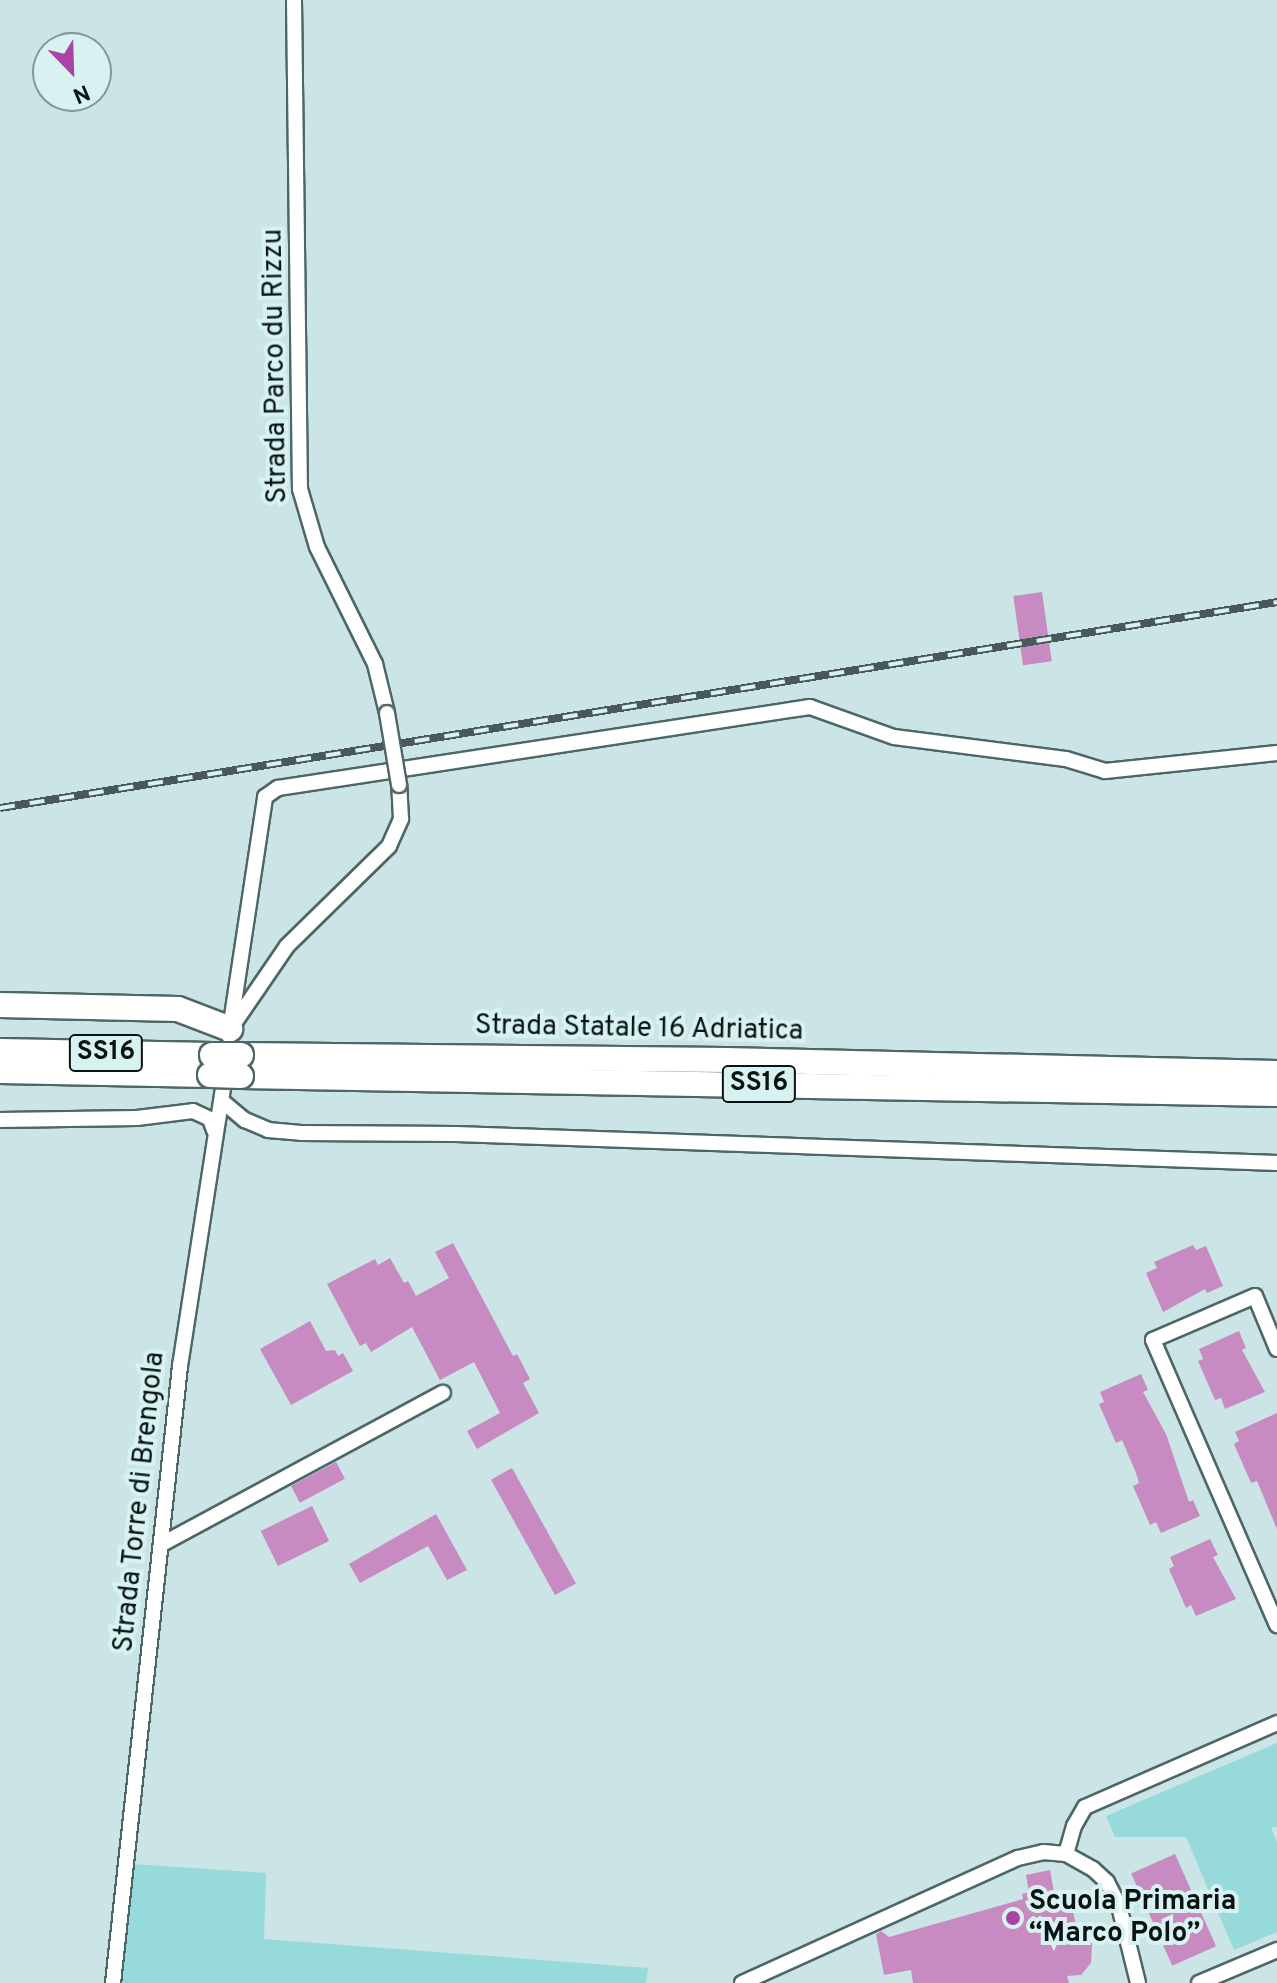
<!DOCTYPE html>
<meta charset="utf-8">
<style>
body{margin:0}
#map{position:relative;width:1277px;height:1983px;overflow:hidden;background:#cbe4e5;font-family:Overpass,sans-serif}
div>[style]{position:absolute}
.green>*{inset:0;background:#97dadc}
.building>*{inset:0;background:#c88bc1;transform-origin:0 0}
.roads{filter:drop-shadow(2px 0 #4f6667) drop-shadow(-2px 0 #4f6667) drop-shadow(0 2px #4f6667) drop-shadow(0 -2px #4f6667)}
.minor>*{height:14px;margin:-7px;padding:0 7px;transform-origin:7px;border-radius:7px;background:#fff}
.trunk>*{height:24px;margin:-12px;padding:0 12px;transform-origin:12px;border-radius:12px;background:#fff}
.rail>*{height:8px;margin-top:-4px;transform-origin:0;background:repeating-linear-gradient(90deg,#d8f2f2 0 15px,#4a5859 0 30px);box-sizing:border-box;border-block:2px solid #4a5859}
.bridges{filter:drop-shadow(2px 0 #4f6667) drop-shadow(-2px 0 #4f6667) drop-shadow(0 2px #4f6667) drop-shadow(0 -2px #4f6667)}
.minor-bridge>*{height:14px;margin:-7px;padding:0 7px;transform-origin:7px;border-radius:7px;background:#fff}
.trunk-bridge>*{height:24px;margin:-12px;padding:0 12px;transform-origin:12px;border-radius:12px;background:#fff}
.dots>*{width:22px;height:22px;translate:-50% -50%;box-sizing:border-box;border:4px solid #d8f2f2;border-radius:50%}
span{translate:-50% -50%;white-space:nowrap;text-align:center;line-height:1.15;-webkit-text-stroke:8px #d8f2f2;paint-order:stroke}
.shield-label span{padding:2px 6px;background:#d8f2f2;border:2px solid;border-radius:6px;-webkit-text-stroke-width:0}
.shield-label{font-size:26px;color:#0a1314;font-weight:700}
.street-label{font-size:28px;color:#0a1314}
.poi-label{font-size:28px;color:#0a1314;font-weight:700}
.left{translate:0 -50%;text-align:left}
.north{position:absolute;left:32px;top:32px;width:80px;height:80px;box-sizing:border-box;background:#d8f2f2;border:2px solid #869999;border-radius:50%;rotate:157deg;font-size:22px;font-weight:700;line-height:32px;text-align:center;color:#0a1314}
.north::after{content:'';display:block;margin:auto;width:28px;height:36px;background:#ab43a5;clip-path:polygon(50% 0,100% 100%,50% 72%,0 100%)}
</style>
<div id="map">
<div class="green">
<div style="clip-path:polygon(1277px 1743px,1277px 1827px,1271px 1827px,1277px 1842px,1277px 1932px,1234px 1950px,1186px 1837px,1115px 1837px,1106px 1816px)"></div>
<div style="clip-path:polygon(132px 1864px,266px 1873px,264px 1939px,648px 1968px,646px 1983px,122px 1983px)"></div>
</div>
<div class="building">
<div style="left:1042px;top:592px;width:70px;height:29px;rotate:82deg"></div>
<div style="clip-path:polygon(453px 1243px,513px 1356px,517px 1354px,530px 1379px,523px 1383px,539px 1413px,477px 1449px,467px 1431px,500px 1413px,474px 1362px,440px 1380px,412px 1327px,371px 1352px,366px 1343px,360px 1346px,327px 1284px,375px 1259px,378px 1265px,390px 1258px,404px 1283px,408px 1281px,416px 1296px,449px 1278px,435px 1252px)"></div>
<div style="clip-path:polygon(1193px 1245px,1196px 1250px,1206px 1246px,1223px 1286px,1207px 1293px,1205px 1289px,1163px 1312px,1146px 1273px,1157px 1268px,1154px 1262px)"></div>
<div style="clip-path:polygon(310px 1321px,326px 1351px,335px 1350px,338px 1356px,343px 1353px,353px 1371px,291px 1405px,260px 1349px)"></div>
<div style="clip-path:polygon(1239px 1331px,1246px 1348px,1242px 1350px,1265px 1392px,1225px 1409px,1221px 1398px,1215px 1400px,1198px 1361px,1203px 1359px,1199px 1349px)"></div>
<div style="clip-path:polygon(1141px 1374px,1148px 1390px,1143px 1392px,1166px 1434px,1189px 1502px,1193px 1500px,1200px 1516px,1161px 1533px,1156px 1522px,1150px 1525px,1133px 1486px,1139px 1483px,1136px 1473px,1122px 1440px,1116px 1443px,1099px 1404px,1104px 1402px,1100px 1392px)"></div>
<div style="clip-path:polygon(1277px 1413px,1277px 1529px,1257px 1481px,1251px 1483px,1234px 1444px,1239px 1441px,1235px 1432px)"></div>
<div style="left:336px;top:1462px;width:19px;height:51px;rotate:62deg"></div>
<div style="left:512px;top:1468px;width:132px;height:24px;rotate:61deg"></div>
<div style="left:312px;top:1506px;width:39px;height:57px;rotate:64deg"></div>
<div style="clip-path:polygon(436px 1514px,467px 1570px,447px 1580px,428px 1546px,360px 1583px,349px 1564px)"></div>
<div style="clip-path:polygon(1210px 1539px,1218px 1555px,1213px 1557px,1236px 1599px,1196px 1616px,1191px 1605px,1186px 1608px,1169px 1569px,1174px 1566px,1170px 1557px)"></div>
<div style="left:1175px;top:1854px;width:101px;height:48px;rotate:66deg"></div>
<div style="clip-path:polygon(1050px 1870px,1054px 1892px,1070px 1898px,1076px 1925px,1092px 1944px,1091px 1963px,1081px 1975px,1067px 1976px,1069px 1983px,913px 1983px,911px 1970px,884px 1975px,876px 1934px,881px 1931px,889px 1937px,1023px 1899px,1022px 1894px,1029px 1892px,1026px 1875px)"></div>
</div>
<div class="roads">
<div class="minor">
<div style="left:294px;top:0;width:489px;rotate:89.3deg"></div>
<div style="left:300px;top:489px;width:60px;rotate:73.7deg"></div>
<div style="left:317px;top:547px;width:131px;rotate:63.6deg"></div>
<div style="left:375px;top:664px;width:50px;rotate:76.2deg"></div>
<div style="left:233px;top:1025px;width:96px;rotate:-55.6deg"></div>
<div style="left:287px;top:946px;width:143px;rotate:-44.4deg"></div>
<div style="left:389px;top:846px;width:30px;rotate:-66deg"></div>
<div style="left:401px;top:819px;width:34px;rotate:-93deg"></div>
<div style="left:229px;top:1036px;width:242px;rotate:-81.4deg"></div>
<div style="left:265px;top:797px;width:16px;rotate:-35deg"></div>
<div style="left:278px;top:788px;width:538px;rotate:-8.66deg"></div>
<div style="left:810px;top:707px;width:89px;rotate:19.7deg"></div>
<div style="left:894px;top:737px;width:173px;rotate:7.3deg"></div>
<div style="left:1066px;top:759px;width:41px;rotate:17.1deg"></div>
<div style="left:1105px;top:771px;width:173px;rotate:-6deg"></div>
<div style="left:222px;top:1101px;width:30px;rotate:40deg"></div>
<div style="left:245px;top:1120px;width:25px;rotate:23deg"></div>
<div style="left:268px;top:1130px;width:33px;rotate:5deg"></div>
<div style="left:301px;top:1133px;width:155px;rotate:0.4deg"></div>
<div style="left:456px;top:1134px;width:822px;rotate:2.02deg"></div>
<div style="left:0;top:1120px;width:137px;rotate:-0.8deg"></div>
<div style="left:137px;top:1118px;width:56px;rotate:-7.1deg"></div>
<div style="left:193px;top:1111px;width:19px;rotate:25deg"></div>
<div style="left:210px;top:1119px;width:12px;rotate:70deg"></div>
<div style="left:1277px;top:1349px;width:57px;rotate:-112.5deg"></div>
<div style="left:1255px;top:1296px;width:111px;rotate:156.7deg"></div>
<div style="left:1153px;top:1340px;width:311px;rotate:66.5deg"></div>
<div style="left:162px;top:1544px;width:319px;rotate:-28.3deg"></div>
<div style="left:1066px;top:1854px;width:29px;rotate:-74deg"></div>
<div style="left:1074px;top:1826px;width:22px;rotate:-60deg"></div>
<div style="left:1085px;top:1807px;width:210px;rotate:-23.6deg"></div>
<div style="left:113px;top:1983px;width:621px;rotate:-83.8deg"></div>
<div style="left:180px;top:1366px;width:302px;rotate:-81.2deg"></div>
<div style="left:742px;top:1983px;width:303px;rotate:-24.4deg"></div>
<div style="left:1018px;top:1858px;width:26px;rotate:-13deg"></div>
<div style="left:1043px;top:1852px;width:23px;rotate:5deg"></div>
<div style="left:1066px;top:1854px;width:31px;rotate:29deg"></div>
<div style="left:1093px;top:1869px;width:19px;rotate:43deg"></div>
<div style="left:1107px;top:1882px;width:27px;rotate:63deg"></div>
<div style="left:1119px;top:1906px;width:79px;rotate:76.1deg"></div>
<div style="left:1199px;top:1983px;width:85px;rotate:-22.9deg"></div>
</div>
<div class="trunk">
<div style="left:0;top:1005px;width:178px;rotate:1.3deg"></div>
<div style="left:178px;top:1009px;width:56px;rotate:21deg"></div>
<div style="left:0;top:1051px;width:212px;rotate:1.1deg"></div>
<div style="left:241px;top:1055px;width:485px;rotate:0.6deg"></div>
<div style="left:726px;top:1060px;width:551px;rotate:1.35deg"></div>
<div style="left:0;top:1071px;width:210px;rotate:1.1deg"></div>
<div style="left:241px;top:1076px;width:1036px;rotate:1deg"></div>
</div>
</div>
<div class="rail">
<div style="left:0;top:808px;width:1294px;rotate:-9.16deg"></div>
</div>
<div class="bridges">
<div class="minor-bridge">
<div style="left:387px;top:713px;width:73px;rotate:80.5deg"></div>
</div>
<div class="trunk-bridge">
<div style="left:212px;top:1055px;width:29px"></div>
<div style="left:210px;top:1075px;width:31px;rotate:2deg"></div>
</div>
</div>
<div class="dots">
<div style="left:1013px;top:1918px;background:#ab43a5"></div>
</div>
<div class="shield-label">
<span style="left:106px;top:1053px">SS16</span>
<span style="left:759px;top:1084px">SS16</span>
</div>
<div class="street-label">
<span style="left:276px;top:366px;rotate:-91deg">Strada Parco du Rizzu</span>
<span style="left:639px;top:1029px;rotate:1deg">Strada Statale 16 Adriatica</span>
<span style="left:140px;top:1502px;rotate:-84deg">Strada Torre di Brengola</span>
</div>
<div class="poi-label">
<span class="left" style="left:1029px;top:1918px">Scuola Primaria<br>“Marco Polo”</span>
</div>
<div class="north">N</div>
</div>
